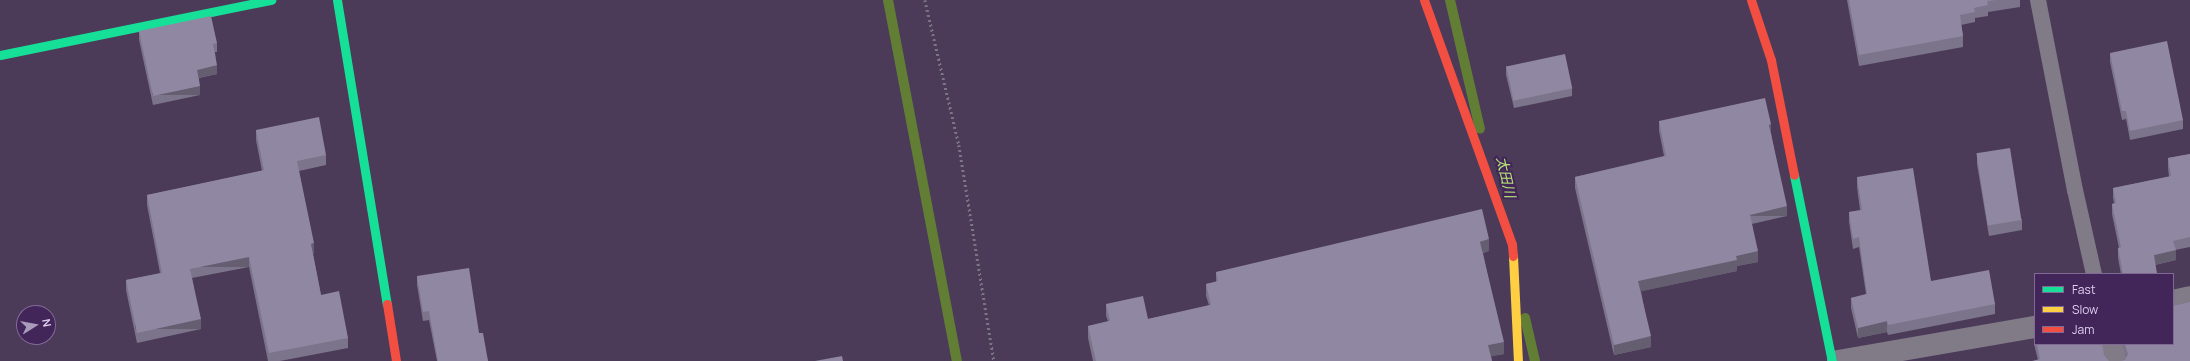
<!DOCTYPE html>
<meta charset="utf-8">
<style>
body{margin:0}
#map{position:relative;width:2190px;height:361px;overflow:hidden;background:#4b3b58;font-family:Manrope,"Noto Sans JP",sans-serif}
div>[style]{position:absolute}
.stream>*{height:10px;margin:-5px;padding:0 5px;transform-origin:5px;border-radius:5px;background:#627e34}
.path>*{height:2.5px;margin-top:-1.25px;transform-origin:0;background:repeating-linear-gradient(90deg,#7c7583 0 2px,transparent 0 5px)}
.lane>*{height:16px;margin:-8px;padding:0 8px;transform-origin:8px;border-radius:8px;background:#817b88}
.street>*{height:22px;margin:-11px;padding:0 11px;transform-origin:11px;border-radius:11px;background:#817b88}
.fast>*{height:9px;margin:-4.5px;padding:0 4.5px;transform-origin:4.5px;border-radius:4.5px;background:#16e098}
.slow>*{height:9px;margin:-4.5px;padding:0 4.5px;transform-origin:4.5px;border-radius:4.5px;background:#ffcf43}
.jam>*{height:9px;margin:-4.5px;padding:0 4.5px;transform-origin:4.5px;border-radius:4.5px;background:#f24e42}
.wall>*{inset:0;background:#7c748b}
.shaded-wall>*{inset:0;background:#655e71;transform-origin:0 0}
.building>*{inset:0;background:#9087a2;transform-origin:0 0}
span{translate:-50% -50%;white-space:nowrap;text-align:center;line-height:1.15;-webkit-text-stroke:4px #422559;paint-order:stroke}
.water-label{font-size:14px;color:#b7e574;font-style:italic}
.legend{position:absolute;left:2034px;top:273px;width:140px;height:72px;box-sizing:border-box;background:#422559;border:1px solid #806995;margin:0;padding:5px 7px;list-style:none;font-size:12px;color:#deceee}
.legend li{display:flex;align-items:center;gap:8px;height:20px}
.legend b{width:20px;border:1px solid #806995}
.north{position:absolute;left:16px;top:305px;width:40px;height:40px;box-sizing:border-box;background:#422559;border:1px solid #806995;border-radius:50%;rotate:79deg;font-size:11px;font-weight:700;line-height:16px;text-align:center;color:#deceee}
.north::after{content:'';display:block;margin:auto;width:14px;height:18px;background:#ab9bba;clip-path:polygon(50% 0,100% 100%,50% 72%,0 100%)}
</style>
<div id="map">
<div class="stream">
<div style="left:888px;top:0;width:368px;rotate:79.2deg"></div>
<div style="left:1450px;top:0;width:132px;rotate:76.9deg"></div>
<div style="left:1525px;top:318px;width:44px;rotate:76.9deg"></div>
</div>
<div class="path">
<div style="left:925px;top:0;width:149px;rotate:76.8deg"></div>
<div style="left:959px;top:145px;width:219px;rotate:80.8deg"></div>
</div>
<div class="lane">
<div style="left:2038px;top:0;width:194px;rotate:79deg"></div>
<div style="left:2075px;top:190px;width:86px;rotate:77.3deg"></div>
</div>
<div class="street">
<div style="left:2173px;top:301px;width:17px;rotate:-13deg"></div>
<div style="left:2111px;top:344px;width:18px;rotate:74deg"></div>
<div style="left:1838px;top:361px;width:200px;rotate:-9.8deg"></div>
</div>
<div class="fast">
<div style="left:337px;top:0;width:308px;rotate:80.7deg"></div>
<div style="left:0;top:55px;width:277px;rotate:-11.5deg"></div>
<div style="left:1794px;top:175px;width:190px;rotate:78.5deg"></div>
</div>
<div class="slow">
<div style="left:1513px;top:256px;width:105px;rotate:87.3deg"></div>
</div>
<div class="jam">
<div style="left:1424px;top:0;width:260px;rotate:70.2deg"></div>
<div style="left:1512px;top:245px;width:11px;rotate:85deg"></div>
<div style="left:1751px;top:0;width:63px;rotate:71.6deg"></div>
<div style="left:1771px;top:60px;width:117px;rotate:78.7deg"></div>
<div style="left:387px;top:304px;width:58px;rotate:81deg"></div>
</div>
<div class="wall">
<div style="clip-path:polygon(1847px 0,2020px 0,2020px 7px,1988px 12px,1988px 16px,1975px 18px,1975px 22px,1961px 25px,1963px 36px,1963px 47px,1859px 66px)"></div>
<div style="clip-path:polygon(139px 31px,217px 43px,217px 52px,215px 52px,217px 74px,199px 78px,200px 95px,153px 105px,139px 40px)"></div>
<div style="clip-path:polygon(2110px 53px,2183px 120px,2183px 129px,2130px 140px,2126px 119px,2122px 120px,2110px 62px)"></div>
<div style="clip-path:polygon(1506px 66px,1572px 88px,1572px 96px,1514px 108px,1506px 75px)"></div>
<div style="clip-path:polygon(1659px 121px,1771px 133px,1787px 216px,1752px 224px,1758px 262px,1737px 266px,1737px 271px,1641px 291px,1651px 347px,1614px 355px,1575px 188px,1575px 177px,1664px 156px,1659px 131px)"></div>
<div style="clip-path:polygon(256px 130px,326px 155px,326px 165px,299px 171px,314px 253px,313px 254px,321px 295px,348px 338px,348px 348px,280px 361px,268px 361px,249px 267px,192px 278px,201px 329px,137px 343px,126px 290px,126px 280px,160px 273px,147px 205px,147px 195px,262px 171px,256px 140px)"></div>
<div style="clip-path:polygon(1977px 154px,2022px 220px,2022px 230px,1989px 236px,1977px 164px)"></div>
<div style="clip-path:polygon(2190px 154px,2190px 247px,2175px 250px,2176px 260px,2155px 265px,2157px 274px,2121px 274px,2118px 258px,2118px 248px,2119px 248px,2112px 214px,2112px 204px,2114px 203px,2113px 198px,2113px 188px,2169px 177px,2168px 168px,2168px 158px)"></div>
<div style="clip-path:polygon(1857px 177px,1931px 281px,1995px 304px,1995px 314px,1888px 335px,1887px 332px,1858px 338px,1851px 308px,1851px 298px,1866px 294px,1859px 247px,1853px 249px,1849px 222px,1849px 212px,1860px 210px,1857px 187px)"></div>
<div style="clip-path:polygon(1489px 251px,1483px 253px,1504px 354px,1491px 356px,1492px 361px,1093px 361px,1088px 338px,1088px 326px,1108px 321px,1106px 316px,1106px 304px,1148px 319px,1209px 305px,1206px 296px,1206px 284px,1216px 282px,1216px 272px)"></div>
<div style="clip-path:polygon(417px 276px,479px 333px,488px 361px,437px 361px,429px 320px,423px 321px,417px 285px)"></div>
<div style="clip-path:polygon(2034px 334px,2035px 334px,2035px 344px,2102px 344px,2038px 360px,2034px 344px)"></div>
<div style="clip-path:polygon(2122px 344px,2173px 344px,2125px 360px,2126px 357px)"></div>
</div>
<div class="shaded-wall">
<div style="clip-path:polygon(217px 65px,217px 74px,197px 78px,197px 70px)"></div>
<div style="left:200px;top:86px;width:9px;height:48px;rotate:90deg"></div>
<div style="clip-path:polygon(1771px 124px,1771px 135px,1769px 125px)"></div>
<div style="left:1787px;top:206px;width:10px;height:38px;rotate:90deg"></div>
<div style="clip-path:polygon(1489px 239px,1489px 251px,1480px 253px,1480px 242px)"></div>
<div style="clip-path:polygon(314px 243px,314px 253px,311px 254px,311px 244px)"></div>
<div style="clip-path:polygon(2176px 250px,2176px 260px,2154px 265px,2154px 255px)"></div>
<div style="clip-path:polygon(1758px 251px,1758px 262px,1737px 266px,1737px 271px,1638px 292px,1638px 281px,1736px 256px)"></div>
<div style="left:249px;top:257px;width:10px;height:60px;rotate:90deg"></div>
<div style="left:201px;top:319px;width:10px;height:66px;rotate:90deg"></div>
<div style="clip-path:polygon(1887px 321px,1887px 332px,1858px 338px,1858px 328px)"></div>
<div style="clip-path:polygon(1651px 336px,1651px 347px,1614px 355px,1614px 345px)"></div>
<div style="clip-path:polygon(1504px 342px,1504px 354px,1488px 357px,1488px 345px)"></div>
</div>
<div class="building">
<div style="clip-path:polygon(1849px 0,1996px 0,1987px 1px,1988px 5px,1974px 8px,1975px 12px,1960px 15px,1963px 36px,1859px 55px)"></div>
<div style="clip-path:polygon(211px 16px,217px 43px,213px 44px,217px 65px,197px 70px,200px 86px,153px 96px,139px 31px)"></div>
<div style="clip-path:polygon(2167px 41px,2183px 120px,2130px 131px,2126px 111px,2122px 111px,2110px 53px)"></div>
<div style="left:1565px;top:54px;width:35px;height:60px;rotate:78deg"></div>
<div style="clip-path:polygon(1765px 98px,1771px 124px,1769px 125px,1787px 206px,1750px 215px,1758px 251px,1736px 256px,1737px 260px,1638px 281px,1651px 336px,1614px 345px,1575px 177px,1666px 156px,1659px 121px)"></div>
<div style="clip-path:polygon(319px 117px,326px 155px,297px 161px,314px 243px,311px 244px,321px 295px,339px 291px,348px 338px,269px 353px,249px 257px,190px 269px,201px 319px,137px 333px,126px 280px,162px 273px,147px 195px,264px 170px,256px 130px)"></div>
<div style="left:2010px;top:148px;width:73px;height:34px;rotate:81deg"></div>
<div style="clip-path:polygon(2190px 154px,2190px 237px,2173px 241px,2176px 250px,2154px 255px,2157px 274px,2123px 274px,2118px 248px,2121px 247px,2112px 204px,2116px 203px,2113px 188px,2171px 176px,2168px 158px)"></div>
<div style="clip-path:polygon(1913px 168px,1931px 281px,1989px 270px,1995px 304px,1888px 325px,1887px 321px,1858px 328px,1851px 298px,1867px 294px,1859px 237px,1853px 239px,1849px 212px,1862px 210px,1857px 177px)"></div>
<div style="clip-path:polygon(1482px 209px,1489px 239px,1480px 242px,1504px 342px,1488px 345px,1492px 361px,1096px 361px,1088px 326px,1110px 321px,1106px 304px,1143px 296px,1148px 319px,1211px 305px,1206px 284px,1218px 281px,1216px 272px)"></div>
<div style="clip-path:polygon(469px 268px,479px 333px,483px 333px,488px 361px,438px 361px,429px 311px,423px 312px,417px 276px)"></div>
<div style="clip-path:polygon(2190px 302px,2190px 361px,2121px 361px,2125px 360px,2128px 354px,2125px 344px,2173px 344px,2173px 306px)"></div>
<div style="clip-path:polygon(2037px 344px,2102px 344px,2104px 355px,2108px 360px,2109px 361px,2032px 361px,2040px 359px)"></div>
<div style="clip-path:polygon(842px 356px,843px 361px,815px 361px)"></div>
</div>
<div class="water-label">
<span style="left:1506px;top:177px;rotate:77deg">太田川</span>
</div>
<ul class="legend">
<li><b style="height:5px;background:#16e098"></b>Fast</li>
<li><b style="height:5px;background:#ffcf43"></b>Slow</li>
<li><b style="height:5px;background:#f24e42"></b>Jam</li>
</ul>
<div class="north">N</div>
</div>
